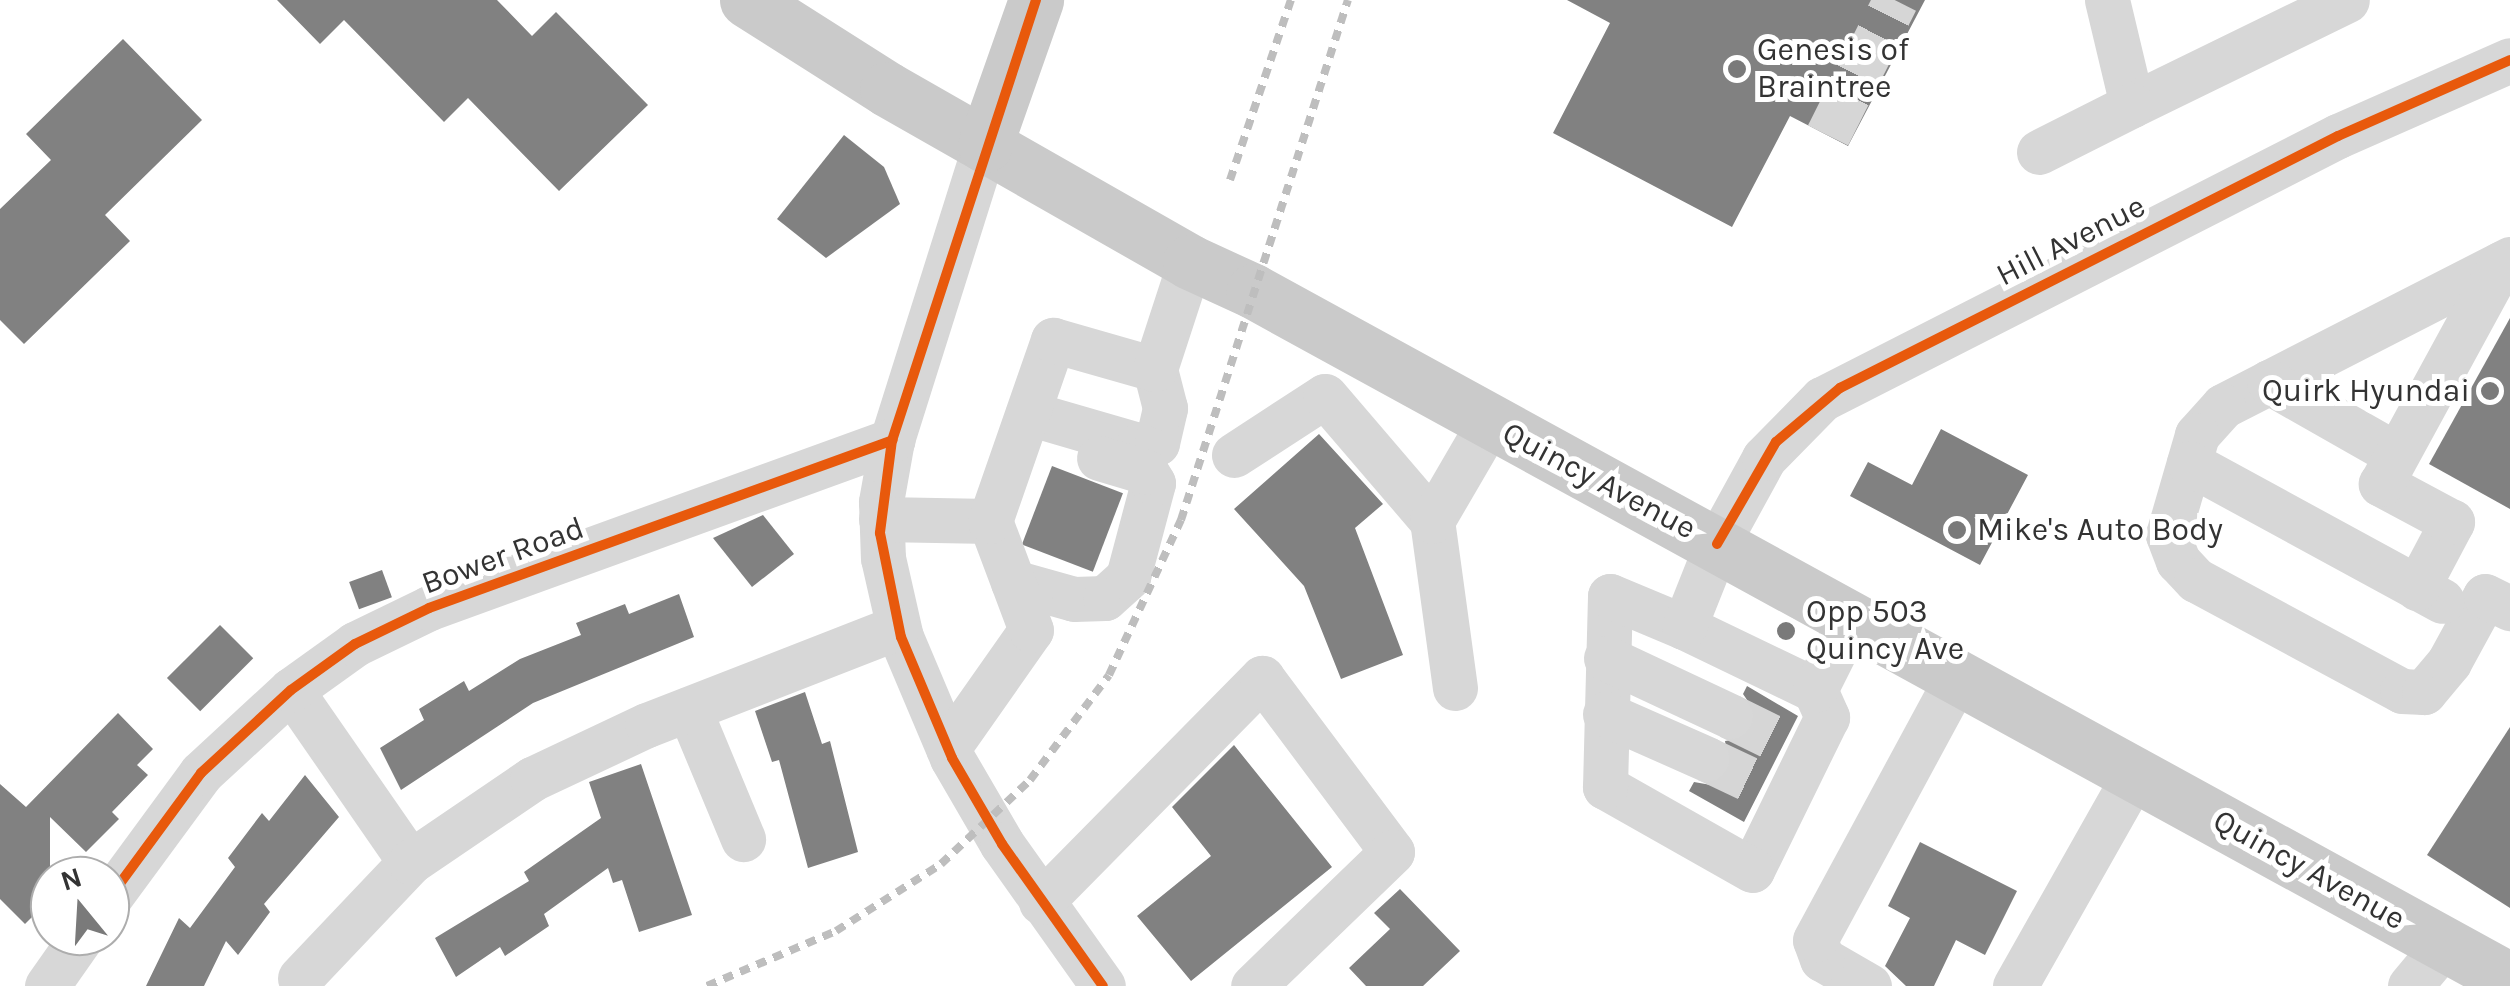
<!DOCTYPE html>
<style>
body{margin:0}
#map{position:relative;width:2510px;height:986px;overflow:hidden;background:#fff;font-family:Karla,sans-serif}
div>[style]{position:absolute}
.building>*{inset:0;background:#818181;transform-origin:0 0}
.minor-tunnel>*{height:45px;margin-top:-22.5px;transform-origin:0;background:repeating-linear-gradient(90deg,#d6d6d6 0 45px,transparent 0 67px)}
.minor>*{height:45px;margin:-22.5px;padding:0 22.5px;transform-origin:22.5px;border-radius:22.5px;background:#d7d7d7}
.major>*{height:55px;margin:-27.5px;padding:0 27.5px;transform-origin:27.5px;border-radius:27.5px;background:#cacaca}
.rail>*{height:8px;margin-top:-4px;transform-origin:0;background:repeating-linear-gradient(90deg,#bebebe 0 10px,transparent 0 18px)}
.cycleway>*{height:10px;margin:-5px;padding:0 5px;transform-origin:5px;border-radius:5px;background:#e8590c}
.dots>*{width:28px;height:28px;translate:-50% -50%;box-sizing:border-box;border:5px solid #fff;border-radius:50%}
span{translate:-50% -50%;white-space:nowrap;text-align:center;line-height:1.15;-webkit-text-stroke:10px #fff;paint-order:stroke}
.poi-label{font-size:32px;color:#333}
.left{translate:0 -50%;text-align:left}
.right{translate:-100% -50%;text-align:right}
.street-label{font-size:32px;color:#333}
.north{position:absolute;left:30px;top:856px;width:100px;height:100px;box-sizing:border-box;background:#fff;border:2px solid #adadad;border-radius:50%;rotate:342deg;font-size:28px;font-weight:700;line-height:40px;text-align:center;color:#333}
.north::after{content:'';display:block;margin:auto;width:35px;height:45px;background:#7a7a7a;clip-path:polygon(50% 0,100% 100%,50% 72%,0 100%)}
</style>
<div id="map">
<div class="building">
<div style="clip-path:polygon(277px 0,497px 0,532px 36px,556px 12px,648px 105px,559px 191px,468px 98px,444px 122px,344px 20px,320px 44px)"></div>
<div style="clip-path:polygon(1567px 0,1925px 0,1848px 146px,1790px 116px,1732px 227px,1553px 133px,1610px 23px)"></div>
<div style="clip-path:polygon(123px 39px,202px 120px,105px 215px,130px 241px,24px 344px,0 320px,0 209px,51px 160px,26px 134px)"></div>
<div style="clip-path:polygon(844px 135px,884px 167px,900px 204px,826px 258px,777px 219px)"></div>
<div style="clip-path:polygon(2510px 318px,2510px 509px,2429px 464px)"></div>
<div style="clip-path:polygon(1941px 429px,2028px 475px,1980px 565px,1850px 496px,1868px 462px,1912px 485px)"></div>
<div style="clip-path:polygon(1319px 434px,1383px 504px,1355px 528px,1403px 655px,1341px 679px,1304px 586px,1234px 509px)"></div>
<div style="left:1052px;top:466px;width:76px;height:84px;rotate:21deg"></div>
<div style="clip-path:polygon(763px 515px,794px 554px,752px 587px,713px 538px)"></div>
<div style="left:382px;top:570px;width:29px;height:35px;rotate:70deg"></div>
<div style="clip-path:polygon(679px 594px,694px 637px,533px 703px,401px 790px,380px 748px,424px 720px,419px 709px,464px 681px,469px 691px,520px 659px,581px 635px,576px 623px,625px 604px,629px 614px)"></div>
<div style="left:220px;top:625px;width:47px;height:75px;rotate:45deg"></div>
<div style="clip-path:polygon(1747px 686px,1798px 716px,1744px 822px,1689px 791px,1694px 782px,1711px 785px,1730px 770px,1725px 741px,1744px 738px,1754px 726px,1756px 713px,1743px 694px)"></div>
<div style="clip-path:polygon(805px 692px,822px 744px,830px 741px,858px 852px,808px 868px,779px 760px,772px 762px,755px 711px)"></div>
<div style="clip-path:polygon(118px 713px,153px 749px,137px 765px,148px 775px,112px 812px,119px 819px,86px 852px,50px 817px,50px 899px,25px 924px,0 899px,0 784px,26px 807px)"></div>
<div style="clip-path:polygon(2510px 727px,2510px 908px,2427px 855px)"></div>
<div style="clip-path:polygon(1234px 745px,1332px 867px,1191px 981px,1137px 916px,1211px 856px,1172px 807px)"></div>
<div style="clip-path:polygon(641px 764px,692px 915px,639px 932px,622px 880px,613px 883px,608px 868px,544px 914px,549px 926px,505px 956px,500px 947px,456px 977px,435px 938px,529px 881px,524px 872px,601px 818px,589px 782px)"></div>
<div style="clip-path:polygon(305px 775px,339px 817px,264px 904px,270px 912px,238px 955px,226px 941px,204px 986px,146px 986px,179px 918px,190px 928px,235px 867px,228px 858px,262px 813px,269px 821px)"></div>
<div style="clip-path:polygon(1920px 842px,2017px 891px,1985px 955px,1956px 940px,1934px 986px,1906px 986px,1885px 966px,1910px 918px,1888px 906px)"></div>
<div style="clip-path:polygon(1400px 889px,1460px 951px,1423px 986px,1366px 986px,1349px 968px,1390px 929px,1374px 913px)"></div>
</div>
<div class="minor-tunnel">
<div style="left:1828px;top:135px;width:151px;rotate:-63.3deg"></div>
<div style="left:1730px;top:716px;width:64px;rotate:26.2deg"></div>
<div style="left:1707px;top:759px;width:63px;rotate:25.3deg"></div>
</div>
<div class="minor">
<div style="left:2107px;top:0;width:108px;rotate:76.6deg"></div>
<div style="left:2132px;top:105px;width:239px;rotate:-26deg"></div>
<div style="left:985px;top:145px;width:309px;rotate:107.5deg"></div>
<div style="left:892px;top:440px;width:63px;rotate:100.1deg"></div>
<div style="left:881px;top:502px;width:56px;rotate:88deg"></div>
<div style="left:883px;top:558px;width:81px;rotate:77.2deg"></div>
<div style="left:901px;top:637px;width:131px;rotate:67.1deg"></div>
<div style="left:952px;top:758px;width:99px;rotate:59.8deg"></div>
<div style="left:1002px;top:844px;width:174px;rotate:54.6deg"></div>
<div style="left:2039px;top:152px;width:104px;rotate:-26.8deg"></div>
<div style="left:2510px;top:259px;width:322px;rotate:152.9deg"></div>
<div style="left:2223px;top:406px;width:39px;rotate:132deg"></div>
<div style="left:2197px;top:435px;width:104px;rotate:106.2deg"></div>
<div style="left:2168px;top:535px;width:28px;rotate:69deg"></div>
<div style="left:2178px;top:561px;width:26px;rotate:47deg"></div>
<div style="left:2196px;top:580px;width:234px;rotate:28.3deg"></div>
<div style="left:2402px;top:691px;width:22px;rotate:3deg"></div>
<div style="left:2424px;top:692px;width:39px;rotate:-50deg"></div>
<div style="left:2449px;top:662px;width:75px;rotate:-61.4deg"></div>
<div style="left:2485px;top:596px;width:28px;rotate:26deg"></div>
<div style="left:2269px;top:382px;width:146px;rotate:29.6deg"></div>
<div style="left:1028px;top:413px;width:115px;rotate:16.2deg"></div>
<div style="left:1138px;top:445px;width:19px;rotate:-6deg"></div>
<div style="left:1157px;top:443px;width:36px;rotate:-77deg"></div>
<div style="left:1165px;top:408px;width:40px;rotate:-104.4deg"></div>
<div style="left:1234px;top:455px;width:108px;rotate:-33deg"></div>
<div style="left:1325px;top:396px;width:165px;rotate:49.4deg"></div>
<div style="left:2189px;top:463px;width:288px;rotate:28.6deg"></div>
<div style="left:881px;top:519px;width:109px;rotate:1.1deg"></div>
<div style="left:1013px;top:582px;width:63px;rotate:15.6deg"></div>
<div style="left:1074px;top:599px;width:31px;rotate:-2deg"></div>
<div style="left:1105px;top:598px;width:31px;rotate:-42deg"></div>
<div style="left:1128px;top:577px;width:97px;rotate:-75.1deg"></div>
<div style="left:1153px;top:483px;width:13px;rotate:-122deg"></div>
<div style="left:1146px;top:472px;width:49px;rotate:-163.4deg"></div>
<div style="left:2417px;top:588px;width:75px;rotate:-62.1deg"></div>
<div style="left:2452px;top:522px;width:81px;rotate:-151.8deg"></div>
<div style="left:2381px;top:484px;width:251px;rotate:-61.4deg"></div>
<div style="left:1684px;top:627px;width:145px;rotate:25.7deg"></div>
<div style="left:1815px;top:690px;width:30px;rotate:66deg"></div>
<div style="left:1827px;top:717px;width:170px;rotate:116.1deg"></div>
<div style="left:1752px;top:870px;width:169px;rotate:-150.5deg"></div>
<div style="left:1605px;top:787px;width:191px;rotate:-88.5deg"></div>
<div style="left:1610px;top:596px;width:80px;rotate:22.7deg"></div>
<div style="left:1684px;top:627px;width:89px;rotate:-68.3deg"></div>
<div style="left:1717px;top:544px;width:98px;rotate:-61.3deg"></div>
<div style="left:1764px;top:458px;width:83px;rotate:-45.5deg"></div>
<div style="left:1822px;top:399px;width:579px;rotate:-27.01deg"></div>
<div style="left:2338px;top:136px;width:188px;rotate:-23.8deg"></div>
<div style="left:1606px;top:658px;width:137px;rotate:25.1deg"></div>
<div style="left:1455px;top:688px;width:169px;rotate:-97.8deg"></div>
<div style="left:1432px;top:521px;width:113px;rotate:-59.8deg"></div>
<div style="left:291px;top:690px;width:209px;rotate:55.3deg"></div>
<div style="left:1815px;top:690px;width:80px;rotate:-63.4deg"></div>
<div style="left:689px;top:709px;width:141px;rotate:67.4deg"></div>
<div style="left:1605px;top:714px;width:111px;rotate:23.8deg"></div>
<div style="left:948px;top:748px;width:144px;rotate:-54.9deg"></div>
<div style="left:1031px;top:630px;width:116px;rotate:-110.6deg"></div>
<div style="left:990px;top:521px;width:192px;rotate:-70.8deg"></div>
<div style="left:1053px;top:340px;width:106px;rotate:15.9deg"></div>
<div style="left:1155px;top:369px;width:113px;rotate:-71.9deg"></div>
<div style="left:110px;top:897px;width:154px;rotate:-53.7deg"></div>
<div style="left:201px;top:773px;width:122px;rotate:-42.7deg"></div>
<div style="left:291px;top:690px;width:79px;rotate:-35.7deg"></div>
<div style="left:355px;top:644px;width:82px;rotate:-25.9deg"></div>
<div style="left:429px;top:608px;width:493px;rotate:-19.9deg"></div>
<div style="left:1041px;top:902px;width:315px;rotate:-45.4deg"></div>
<div style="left:1262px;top:678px;width:217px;rotate:53.2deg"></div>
<div style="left:1392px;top:852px;width:193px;rotate:136deg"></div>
<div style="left:300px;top:978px;width:160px;rotate:-46.5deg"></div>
<div style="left:410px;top:862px;width:148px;rotate:-34.2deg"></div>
<div style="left:532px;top:779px;width:127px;rotate:-25.2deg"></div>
<div style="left:647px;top:725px;width:269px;rotate:-21.3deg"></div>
<div style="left:47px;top:986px;width:61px;rotate:-55deg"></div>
<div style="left:1869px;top:986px;width:54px;rotate:-150.1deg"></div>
<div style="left:1822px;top:959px;width:20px;rotate:-110deg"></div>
<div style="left:1815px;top:940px;width:299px;rotate:-61.6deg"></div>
<div style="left:2015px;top:986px;width:244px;rotate:-60.5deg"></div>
<div style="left:2410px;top:986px;width:55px;rotate:-50.2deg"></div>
</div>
<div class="major">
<div style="left:747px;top:0;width:166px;rotate:32.4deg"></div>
<div style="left:887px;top:89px;width:349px;rotate:29.7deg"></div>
<div style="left:1190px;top:262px;width:69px;rotate:24.7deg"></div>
<div style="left:1253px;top:291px;width:1433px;rotate:28.73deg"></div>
<div style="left:985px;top:145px;width:154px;rotate:-70.6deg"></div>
</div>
<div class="rail">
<div style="left:1230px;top:180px;width:190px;rotate:-71.3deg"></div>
<div style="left:707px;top:986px;width:140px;rotate:-23.1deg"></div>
<div style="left:836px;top:931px;width:125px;rotate:-32.5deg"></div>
<div style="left:941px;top:864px;width:122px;rotate:-43.3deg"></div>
<div style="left:1030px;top:780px;width:131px;rotate:-53deg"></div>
<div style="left:1109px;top:675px;width:171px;rotate:-65.1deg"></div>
<div style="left:1181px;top:520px;width:546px;rotate:-72.2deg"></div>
</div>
<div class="cycleway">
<div style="left:1036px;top:0;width:463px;rotate:108.1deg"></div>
<div style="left:892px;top:440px;width:94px;rotate:97.4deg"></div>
<div style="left:880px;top:533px;width:106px;rotate:78.6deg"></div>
<div style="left:901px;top:637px;width:131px;rotate:67.1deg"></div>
<div style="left:952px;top:758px;width:99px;rotate:59.8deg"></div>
<div style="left:1002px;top:844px;width:174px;rotate:54.6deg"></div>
<div style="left:1717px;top:544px;width:118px;rotate:-60deg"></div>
<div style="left:1776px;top:442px;width:84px;rotate:-40.2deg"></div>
<div style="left:1840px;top:388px;width:558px;rotate:-26.84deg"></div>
<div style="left:2338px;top:136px;width:188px;rotate:-23.8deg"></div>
<div style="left:110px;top:897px;width:154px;rotate:-53.7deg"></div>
<div style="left:201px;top:773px;width:122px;rotate:-42.7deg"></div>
<div style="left:291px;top:690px;width:79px;rotate:-35.7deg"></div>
<div style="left:355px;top:644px;width:82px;rotate:-25.9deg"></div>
<div style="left:429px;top:608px;width:493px;rotate:-19.9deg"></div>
</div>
<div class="dots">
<div style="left:1737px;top:69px;background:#7a7a7a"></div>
<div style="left:2490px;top:391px;background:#7a7a7a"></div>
<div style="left:1957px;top:530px;background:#7a7a7a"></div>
<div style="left:1786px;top:631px;background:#7a7a7a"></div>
</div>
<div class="poi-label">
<span class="left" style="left:1757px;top:69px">Genesis of<br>Braintree</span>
<span class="right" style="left:2470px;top:391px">Quirk Hyundai</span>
<span class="left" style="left:1977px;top:530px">Mike's Auto Body</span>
<span class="left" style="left:1806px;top:631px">Opp 503<br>Quincy Ave</span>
</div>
<div class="street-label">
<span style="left:2071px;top:241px;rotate:-27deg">Hill Avenue</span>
<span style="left:1599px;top:481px;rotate:28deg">Quincy Avenue</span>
<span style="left:503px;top:556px;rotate:-20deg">Bower Road</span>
<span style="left:2309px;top:870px;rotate:29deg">Quincy Avenue</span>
</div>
<div class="north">N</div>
</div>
